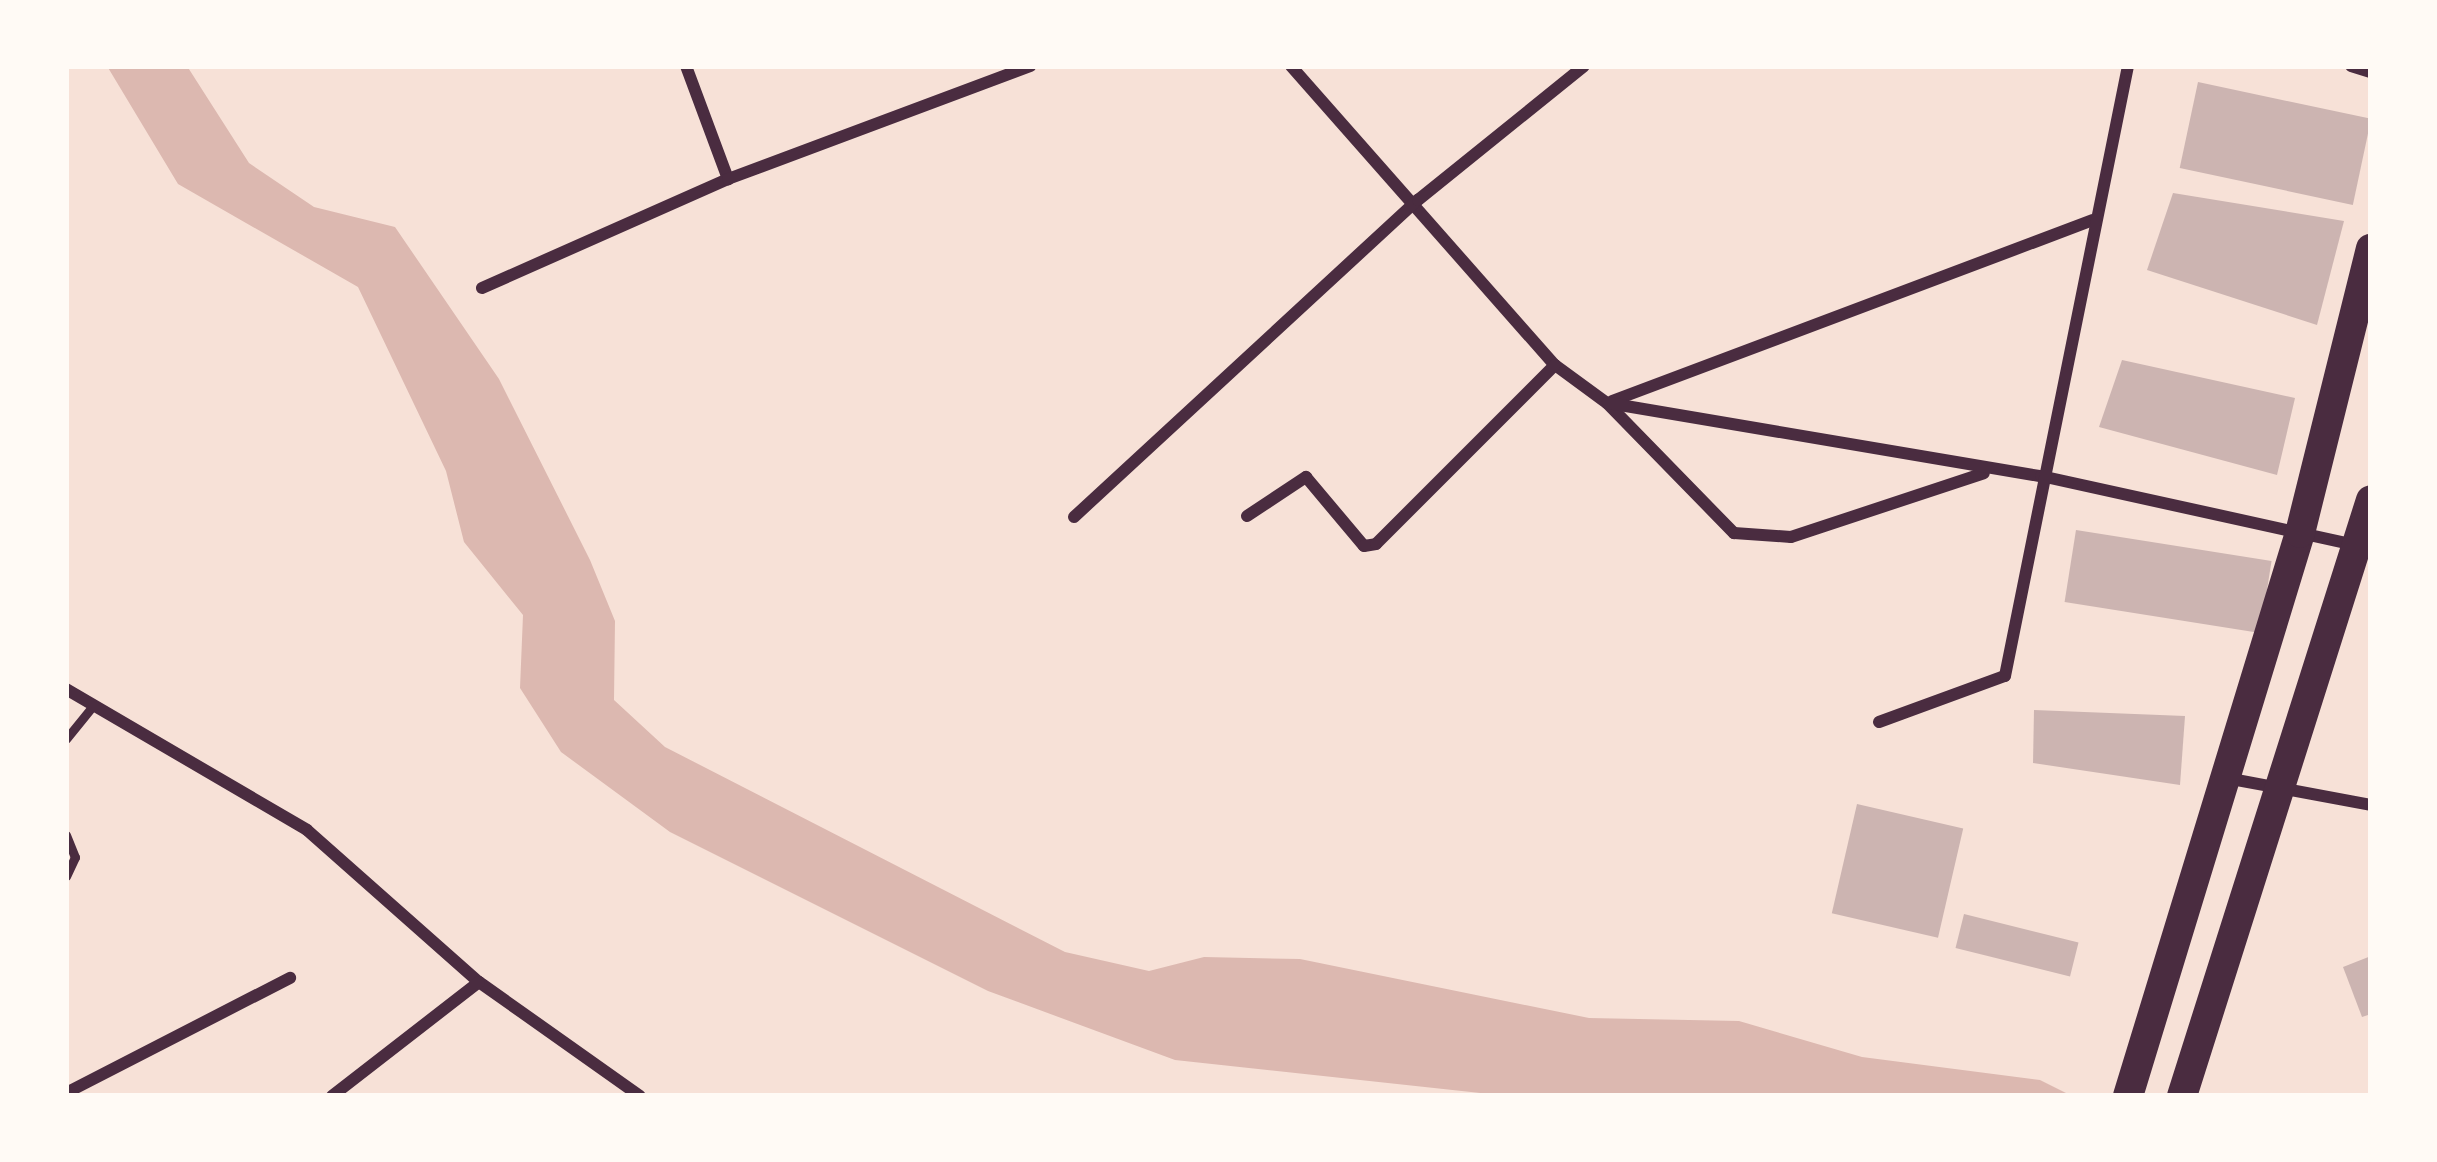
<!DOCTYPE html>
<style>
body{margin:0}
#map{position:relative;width:2437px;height:1162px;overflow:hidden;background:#f7e1d7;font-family:Poppins,sans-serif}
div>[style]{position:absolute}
.water>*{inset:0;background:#dcb8b0}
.building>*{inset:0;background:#ccb4b1;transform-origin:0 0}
.service>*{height:9px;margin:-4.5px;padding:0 4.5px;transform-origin:4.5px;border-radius:4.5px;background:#4a2c40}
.minor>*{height:12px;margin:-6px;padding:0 6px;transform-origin:6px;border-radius:6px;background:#4a2c40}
.primary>*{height:30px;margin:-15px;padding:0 15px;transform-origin:15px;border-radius:15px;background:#4a2c40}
span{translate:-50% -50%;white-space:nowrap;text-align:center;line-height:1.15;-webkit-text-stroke:10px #fffaf5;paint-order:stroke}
.frame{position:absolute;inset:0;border:69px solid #fffaf5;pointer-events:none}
</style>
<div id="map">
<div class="water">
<div style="clip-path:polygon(107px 66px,187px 66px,249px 163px,314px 207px,395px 227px,499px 379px,590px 560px,615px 621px,614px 700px,665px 747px,1065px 952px,1149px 971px,1204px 957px,1300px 959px,1589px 1018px,1739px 1021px,1862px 1057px,2040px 1080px,2072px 1096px,1508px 1096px,1175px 1060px,988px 991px,670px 832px,561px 752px,520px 688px,523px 615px,464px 542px,446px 471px,358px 287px,178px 184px)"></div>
</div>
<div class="building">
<div style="left:2198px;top:82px;width:177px;height:88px;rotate:12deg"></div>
<div style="clip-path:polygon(2173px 193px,2344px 221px,2317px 325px,2147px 270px)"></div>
<div style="clip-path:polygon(2122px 360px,2295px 398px,2277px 475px,2099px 427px)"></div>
<div style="left:2076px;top:530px;width:198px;height:73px;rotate:9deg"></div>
<div style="clip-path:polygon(2034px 710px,2185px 716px,2180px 785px,2033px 763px)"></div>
<div style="left:1857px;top:804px;width:109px;height:112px;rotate:13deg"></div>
<div style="left:1964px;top:914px;width:118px;height:35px;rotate:14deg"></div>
<div style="clip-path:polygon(2371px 956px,2371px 1014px,2362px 1017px,2343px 967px)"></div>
</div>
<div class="service">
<div style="left:66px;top:739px;width:38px;rotate:-51deg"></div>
<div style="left:66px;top:835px;width:24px;rotate:68deg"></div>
<div style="left:75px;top:857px;width:21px;rotate:115deg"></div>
</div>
<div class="minor">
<div style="left:686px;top:66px;width:121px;rotate:69.6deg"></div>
<div style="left:1291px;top:66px;width:399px;rotate:48.6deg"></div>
<div style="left:1555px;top:365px;width:64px;rotate:36.2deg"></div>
<div style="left:1607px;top:403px;width:182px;rotate:45.7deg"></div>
<div style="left:1734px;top:533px;width:57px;rotate:4deg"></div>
<div style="left:1791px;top:537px;width:203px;rotate:-18.3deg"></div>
<div style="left:2351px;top:66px;width:21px;rotate:17deg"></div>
<div style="left:482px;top:288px;width:269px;rotate:-23.9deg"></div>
<div style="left:728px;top:179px;width:323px;rotate:-20.5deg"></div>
<div style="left:1612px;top:401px;width:514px;rotate:-20.62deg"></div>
<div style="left:1608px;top:403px;width:439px;rotate:9.6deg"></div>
<div style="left:2041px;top:476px;width:321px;rotate:12.4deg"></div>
<div style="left:1247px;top:516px;width:71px;rotate:-33.5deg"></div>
<div style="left:1306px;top:477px;width:90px;rotate:50deg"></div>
<div style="left:1364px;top:546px;width:12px;rotate:-9deg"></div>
<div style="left:1376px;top:544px;width:253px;rotate:-45deg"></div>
<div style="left:1074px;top:517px;width:468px;rotate:-42.7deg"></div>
<div style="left:1418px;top:200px;width:213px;rotate:-38.9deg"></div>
<div style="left:66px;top:689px;width:279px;rotate:30.3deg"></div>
<div style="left:307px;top:830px;width:230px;rotate:41.5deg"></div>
<div style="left:479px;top:982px;width:197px;rotate:35.3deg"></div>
<div style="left:1879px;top:722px;width:134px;rotate:-20.1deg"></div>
<div style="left:2005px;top:676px;width:622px;rotate:-78.6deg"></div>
<div style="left:2226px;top:778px;width:147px;rotate:10.5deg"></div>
<div style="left:66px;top:1093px;width:252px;rotate:-27.2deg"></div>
<div style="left:332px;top:1096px;width:186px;rotate:-37.8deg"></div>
</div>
<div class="primary">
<div style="left:2128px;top:1096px;width:589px;rotate:-73.01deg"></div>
<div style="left:2300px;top:533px;width:293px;rotate:-76deg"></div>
<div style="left:2182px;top:1096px;width:625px;rotate:-72.41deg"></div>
</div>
<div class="frame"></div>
</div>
